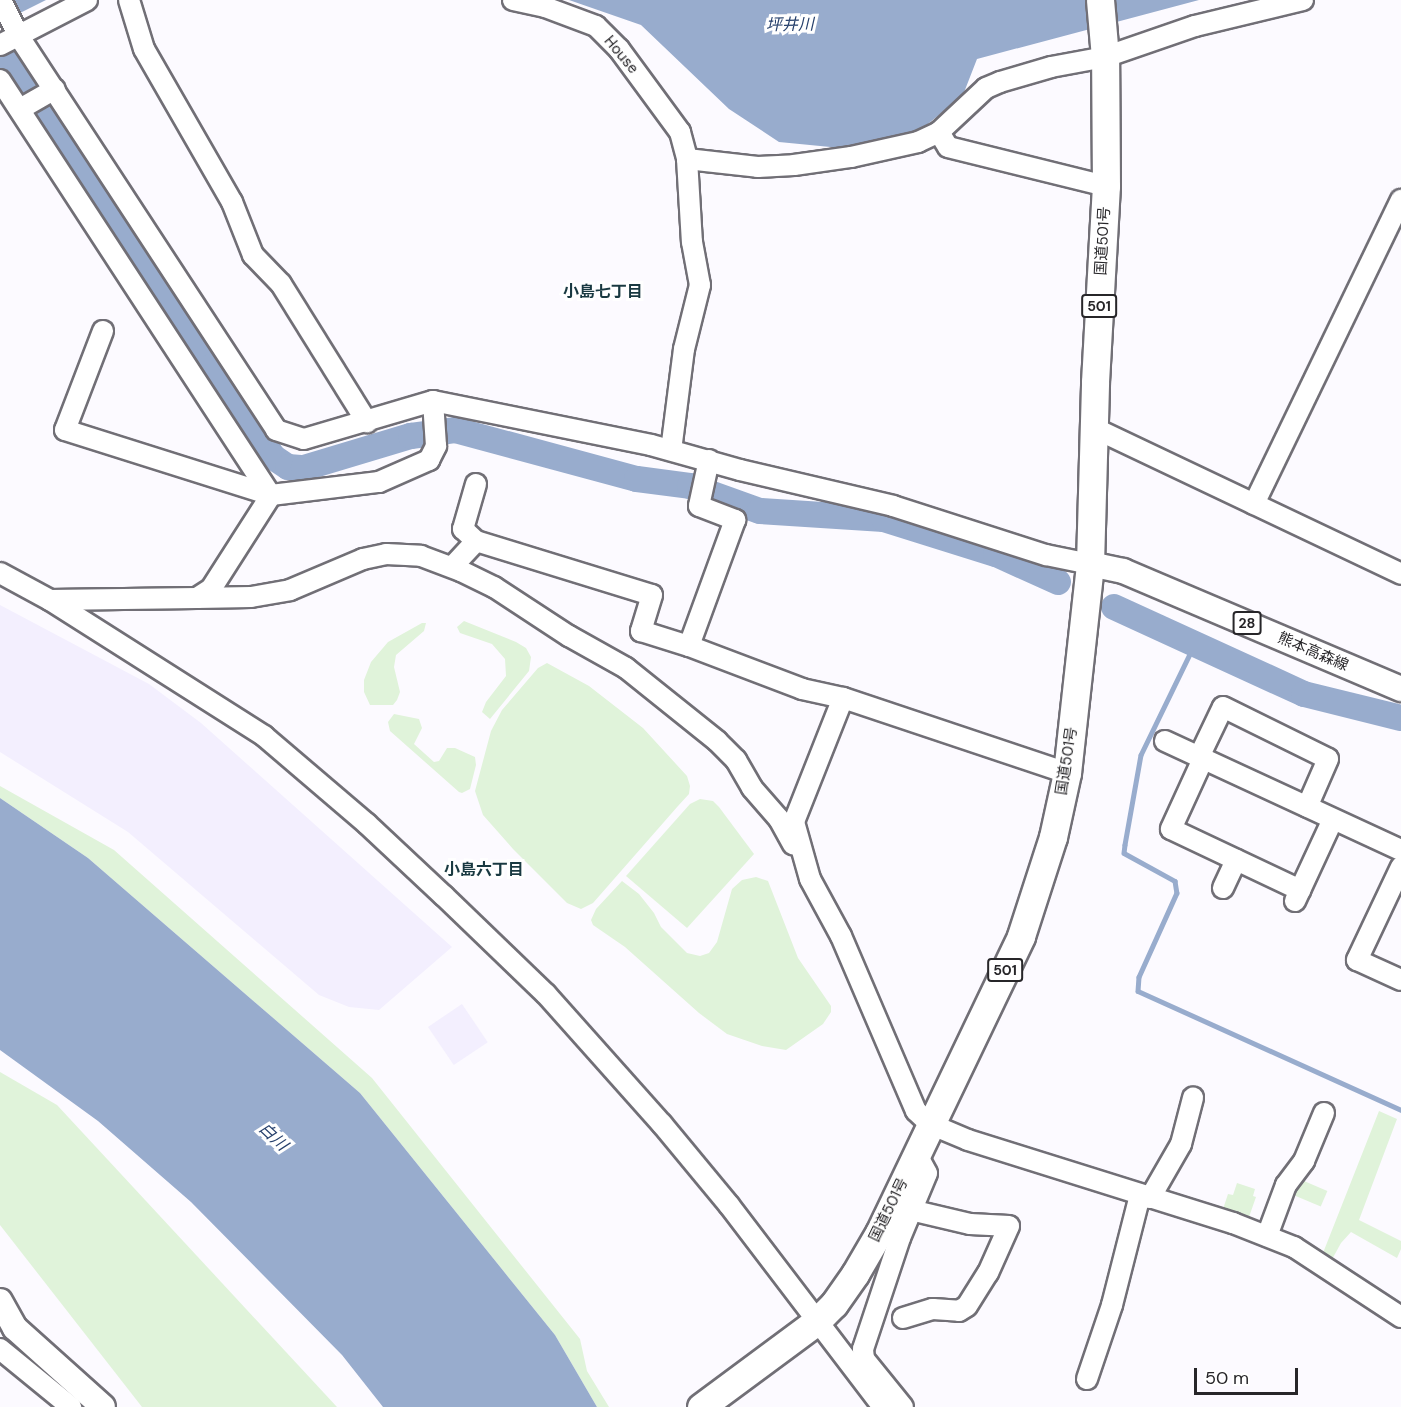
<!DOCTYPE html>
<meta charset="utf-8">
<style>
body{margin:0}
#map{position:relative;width:1401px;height:1407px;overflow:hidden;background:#fcfaff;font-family:"DM Sans","Noto Sans JP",sans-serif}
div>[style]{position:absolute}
.built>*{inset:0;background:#f3effe;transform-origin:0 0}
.green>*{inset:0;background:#e0f3da;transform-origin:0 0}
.water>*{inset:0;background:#98accd}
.stream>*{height:4.5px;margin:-2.25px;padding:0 2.25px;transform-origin:2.25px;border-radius:2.25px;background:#98accd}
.river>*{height:26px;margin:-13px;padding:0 13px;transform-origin:13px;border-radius:13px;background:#98accd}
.roads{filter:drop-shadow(2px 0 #716f76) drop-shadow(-2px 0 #716f76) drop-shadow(0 2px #716f76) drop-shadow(0 -2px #716f76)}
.minor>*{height:20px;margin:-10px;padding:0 10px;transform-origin:10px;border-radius:10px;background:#fff}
.major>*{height:24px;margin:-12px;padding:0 12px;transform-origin:12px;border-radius:12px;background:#fff}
.highway>*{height:27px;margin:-13.5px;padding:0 13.5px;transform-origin:13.5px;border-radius:13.5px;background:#fff}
span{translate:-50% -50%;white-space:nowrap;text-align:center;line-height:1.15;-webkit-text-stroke:6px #fff;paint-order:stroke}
.shield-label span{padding:2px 4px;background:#fff;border:2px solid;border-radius:4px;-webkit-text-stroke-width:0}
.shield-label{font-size:14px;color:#272629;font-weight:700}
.street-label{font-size:15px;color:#272629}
.water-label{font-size:16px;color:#26406c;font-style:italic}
.neighbourhood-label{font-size:16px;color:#193941;font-weight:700}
.scale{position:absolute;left:1194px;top:1368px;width:104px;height:27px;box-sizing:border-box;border:3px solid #272629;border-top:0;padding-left:8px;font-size:18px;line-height:21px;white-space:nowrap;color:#272629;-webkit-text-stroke:4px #fff;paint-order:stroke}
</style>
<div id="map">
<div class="built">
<div style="clip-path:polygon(0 605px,149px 684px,201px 723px,452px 947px,379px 1010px,349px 1007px,319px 995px,128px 832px,0 752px)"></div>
<div style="left:462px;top:1004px;width:46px;height:41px;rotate:56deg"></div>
</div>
<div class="green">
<div style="clip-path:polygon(464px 621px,516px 642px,526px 648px,531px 657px,529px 671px,490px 719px,482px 712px,486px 702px,506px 676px,505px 659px,492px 644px,460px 633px,457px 627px)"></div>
<div style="clip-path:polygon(422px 623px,426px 623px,424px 631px,396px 655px,394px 667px,400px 692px,397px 700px,393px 705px,370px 705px,364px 692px,364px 680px,371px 662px,388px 642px)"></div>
<div style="clip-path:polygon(547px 663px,589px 686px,643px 728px,687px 776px,690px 786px,689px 794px,678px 806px,593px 903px,581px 909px,567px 903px,513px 849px,483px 815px,475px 791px,491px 731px,502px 710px,538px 668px)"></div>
<div style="clip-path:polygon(394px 714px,419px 719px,422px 728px,414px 744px,434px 762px,439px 761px,447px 748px,455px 748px,475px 757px,476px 765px,470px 789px,462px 793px,459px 792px,390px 731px,388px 722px)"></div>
<div style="clip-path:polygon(0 786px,114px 850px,372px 1078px,580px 1339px,587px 1371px,609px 1407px,597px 1407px,555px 1335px,360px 1093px,88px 858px,0 798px)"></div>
<div style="clip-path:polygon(700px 799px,713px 801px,719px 807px,754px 854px,687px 928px,626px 876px,690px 804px)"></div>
<div style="clip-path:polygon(756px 877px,768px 881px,798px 958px,831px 1006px,831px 1012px,823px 1024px,786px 1050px,762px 1046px,727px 1034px,699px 1013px,625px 947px,593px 925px,591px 920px,596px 909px,622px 881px,639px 894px,654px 913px,661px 927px,687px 953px,700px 956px,709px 953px,717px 942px,732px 889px,742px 880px)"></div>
<div style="clip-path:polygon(0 1072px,57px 1105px,337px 1407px,142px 1407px,0 1225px)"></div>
<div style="clip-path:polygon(1379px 1111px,1397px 1119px,1359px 1220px,1401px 1241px,1401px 1249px,1397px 1258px,1351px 1232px,1341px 1243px,1330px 1263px,1321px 1258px)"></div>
<div style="left:1297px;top:1178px;width:33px;height:17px;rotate:23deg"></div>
<div style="clip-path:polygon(1237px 1183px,1255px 1189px,1253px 1196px,1256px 1197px,1249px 1217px,1223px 1209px,1228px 1194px,1233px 1195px)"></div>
</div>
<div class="water">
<div style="clip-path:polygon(0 0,46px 0,0 23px)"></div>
<div style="clip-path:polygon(569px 0,1199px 0,977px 59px,963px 95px,923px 128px,851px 149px,779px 142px,729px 109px,641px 25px)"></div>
<div style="clip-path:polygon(0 798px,88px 858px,360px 1093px,555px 1335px,597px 1407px,383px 1407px,342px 1355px,191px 1202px,98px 1121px,0 1050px)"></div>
</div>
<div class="stream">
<div style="left:1195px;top:644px;width:123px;rotate:115.9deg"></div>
<div style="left:1141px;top:755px;width:91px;rotate:100.1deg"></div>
<div style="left:1125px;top:845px;width:8px;rotate:97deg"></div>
<div style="left:1124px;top:853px;width:58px;rotate:28.8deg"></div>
<div style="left:1175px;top:881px;width:12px;rotate:81deg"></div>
<div style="left:1177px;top:893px;width:92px;rotate:114.3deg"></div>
<div style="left:1139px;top:977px;width:14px;rotate:94deg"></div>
<div style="left:1138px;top:991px;width:289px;rotate:24.3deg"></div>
</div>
<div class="river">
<div style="left:0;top:44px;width:386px;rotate:56.8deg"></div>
<div style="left:211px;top:367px;width:109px;rotate:55.4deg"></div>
<div style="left:273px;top:457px;width:18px;rotate:34deg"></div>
<div style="left:288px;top:467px;width:16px;rotate:4deg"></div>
<div style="left:304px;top:468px;width:112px;rotate:-16.7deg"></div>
<div style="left:411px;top:436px;width:44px;rotate:-7.8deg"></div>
<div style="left:455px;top:430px;width:188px;rotate:15.1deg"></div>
<div style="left:637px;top:479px;width:53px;rotate:7.5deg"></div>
<div style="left:690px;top:486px;width:74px;rotate:19.7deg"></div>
<div style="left:760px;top:511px;width:124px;rotate:3.7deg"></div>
<div style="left:884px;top:519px;width:117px;rotate:17.4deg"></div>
<div style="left:996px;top:554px;width:68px;rotate:24.3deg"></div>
<div style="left:1114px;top:607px;width:209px;rotate:24.6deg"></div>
<div style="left:1304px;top:694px;width:100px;rotate:13.9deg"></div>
</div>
<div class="roads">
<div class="minor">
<div style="left:1px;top:0;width:39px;rotate:64deg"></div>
<div style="left:18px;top:35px;width:472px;rotate:56.8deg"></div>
<div style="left:276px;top:430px;width:29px;rotate:18deg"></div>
<div style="left:304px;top:439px;width:134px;rotate:-16.4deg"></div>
<div style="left:433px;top:401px;width:222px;rotate:11.4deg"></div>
<div style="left:651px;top:445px;width:92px;rotate:15.7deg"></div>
<div style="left:740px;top:470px;width:157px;rotate:13.2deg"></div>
<div style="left:893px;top:506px;width:161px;rotate:17.8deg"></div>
<div style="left:1046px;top:555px;width:45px;rotate:11.6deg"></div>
<div style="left:129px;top:0;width:51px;rotate:73deg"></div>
<div style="left:144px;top:49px;width:177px;rotate:60.1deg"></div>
<div style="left:232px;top:202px;width:57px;rotate:68.4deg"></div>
<div style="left:253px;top:255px;width:40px;rotate:46deg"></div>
<div style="left:281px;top:284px;width:163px;rotate:58.1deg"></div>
<div style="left:513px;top:0;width:33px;rotate:12deg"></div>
<div style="left:545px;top:7px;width:54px;rotate:20.4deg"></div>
<div style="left:596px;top:26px;width:33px;rotate:45deg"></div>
<div style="left:619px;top:49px;width:103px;rotate:53.7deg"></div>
<div style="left:680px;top:132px;width:28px;rotate:75deg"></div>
<div style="left:687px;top:159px;width:83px;rotate:86.6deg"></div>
<div style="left:692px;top:242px;width:44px;rotate:79.5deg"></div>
<div style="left:700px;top:285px;width:66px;rotate:104deg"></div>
<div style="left:684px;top:349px;width:102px;rotate:97.3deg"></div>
<div style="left:0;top:45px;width:98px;rotate:-27.3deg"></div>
<div style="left:0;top:80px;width:496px;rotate:56.9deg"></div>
<div style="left:20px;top:109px;width:40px;rotate:-29.7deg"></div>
<div style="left:939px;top:132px;width:17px;rotate:59deg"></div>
<div style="left:948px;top:147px;width:163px;rotate:13.9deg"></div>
<div style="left:687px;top:159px;width:71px;rotate:6.4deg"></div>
<div style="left:758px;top:167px;width:36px;rotate:-3deg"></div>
<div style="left:794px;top:165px;width:58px;rotate:-8deg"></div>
<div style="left:851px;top:157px;width:69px;rotate:-12.6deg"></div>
<div style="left:918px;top:142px;width:23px;rotate:-25deg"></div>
<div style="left:939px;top:132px;width:64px;rotate:-43.1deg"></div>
<div style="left:986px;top:88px;width:15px;rotate:-23deg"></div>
<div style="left:1000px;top:82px;width:53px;rotate:-16.4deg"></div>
<div style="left:1051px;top:67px;width:55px;rotate:-10.5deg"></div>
<div style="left:1105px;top:57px;width:95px;rotate:-19deg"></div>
<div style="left:1195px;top:26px;width:111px;rotate:-13.5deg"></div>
<div style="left:103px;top:331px;width:106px;rotate:111deg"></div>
<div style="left:65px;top:430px;width:216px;rotate:17.5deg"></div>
<div style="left:271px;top:495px;width:109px;rotate:-6.9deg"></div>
<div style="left:379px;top:482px;width:55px;rotate:-23.7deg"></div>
<div style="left:429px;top:460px;width:16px;rotate:-63deg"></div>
<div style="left:436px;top:446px;width:45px;rotate:-93.8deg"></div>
<div style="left:1094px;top:428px;width:340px;rotate:25.4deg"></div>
<div style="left:709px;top:460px;width:47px;rotate:102.3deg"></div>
<div style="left:699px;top:506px;width:39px;rotate:21deg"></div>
<div style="left:735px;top:520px;width:134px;rotate:110.1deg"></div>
<div style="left:689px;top:646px;width:121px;rotate:20.8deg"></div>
<div style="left:802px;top:689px;width:42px;rotate:12.4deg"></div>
<div style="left:843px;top:698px;width:236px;rotate:18.5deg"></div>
<div style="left:476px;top:484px;width:47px;rotate:106.1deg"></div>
<div style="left:463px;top:529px;width:18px;rotate:43deg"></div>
<div style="left:1254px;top:504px;width:338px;rotate:-64.2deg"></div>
<div style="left:452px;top:567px;width:35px;rotate:-47deg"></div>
<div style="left:476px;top:541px;width:184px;rotate:17.1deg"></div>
<div style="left:652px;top:595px;width:38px;rotate:107deg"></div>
<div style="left:641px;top:631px;width:50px;rotate:17.4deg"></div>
<div style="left:0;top:573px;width:57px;rotate:28.4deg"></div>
<div style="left:50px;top:600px;width:254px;rotate:32.4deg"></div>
<div style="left:264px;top:736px;width:135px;rotate:40.5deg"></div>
<div style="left:367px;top:824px;width:105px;rotate:43.1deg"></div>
<div style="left:444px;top:896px;width:141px;rotate:43.9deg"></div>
<div style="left:546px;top:994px;width:174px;rotate:48.3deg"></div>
<div style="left:662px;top:1124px;width:105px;rotate:50.4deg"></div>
<div style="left:729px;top:1205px;width:254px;rotate:52.7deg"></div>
<div style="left:197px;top:598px;width:54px;rotate:-1.1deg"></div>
<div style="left:251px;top:597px;width:40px;rotate:-10deg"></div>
<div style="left:290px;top:590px;width:79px;rotate:-23deg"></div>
<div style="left:363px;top:559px;width:24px;rotate:-12deg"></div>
<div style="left:386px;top:554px;width:35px;rotate:3deg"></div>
<div style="left:421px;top:556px;width:43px;rotate:20.6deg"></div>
<div style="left:461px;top:571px;width:37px;rotate:26deg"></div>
<div style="left:494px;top:587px;width:90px;rotate:33.2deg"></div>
<div style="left:569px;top:636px;width:65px;rotate:29.3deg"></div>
<div style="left:626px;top:668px;width:117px;rotate:38.7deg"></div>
<div style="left:717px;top:741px;width:27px;rotate:45deg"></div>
<div style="left:736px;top:760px;width:32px;rotate:60deg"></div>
<div style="left:752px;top:788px;width:41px;rotate:48.9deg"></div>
<div style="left:779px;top:819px;width:29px;rotate:61deg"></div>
<div style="left:50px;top:600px;width:147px;rotate:-0.8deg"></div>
<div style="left:197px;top:598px;width:17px;rotate:-33deg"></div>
<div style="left:211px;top:589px;width:112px;rotate:-57.4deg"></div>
<div style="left:843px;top:698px;width:133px;rotate:111.6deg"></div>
<div style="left:794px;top:822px;width:59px;rotate:74.3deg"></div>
<div style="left:810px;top:879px;width:65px;rotate:61.5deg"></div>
<div style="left:841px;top:936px;width:190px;rotate:66.8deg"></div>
<div style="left:916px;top:1111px;width:19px;rotate:43deg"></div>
<div style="left:930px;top:1124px;width:41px;rotate:22.8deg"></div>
<div style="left:968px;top:1140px;width:278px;rotate:17.4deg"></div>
<div style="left:1233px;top:1223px;width:66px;rotate:21.5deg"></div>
<div style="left:1294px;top:1247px;width:128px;rotate:33.2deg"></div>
<div style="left:1165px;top:741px;width:260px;rotate:24.8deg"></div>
<div style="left:1199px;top:757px;width:55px;rotate:-64.4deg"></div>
<div style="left:1223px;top:707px;width:117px;rotate:26.3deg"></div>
<div style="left:1328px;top:759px;width:52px;rotate:113.6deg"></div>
<div style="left:1203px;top:759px;width:77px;rotate:114.6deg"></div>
<div style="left:1171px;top:829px;width:143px;rotate:25.3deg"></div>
<div style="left:1401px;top:867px;width:103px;rotate:115.3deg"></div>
<div style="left:1357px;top:960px;width:48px;rotate:24.4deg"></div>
<div style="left:1223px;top:888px;width:31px;rotate:-65deg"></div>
<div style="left:1295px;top:901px;width:90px;rotate:-65.1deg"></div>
<div style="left:1150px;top:1198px;width:62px;rotate:-60.1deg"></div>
<div style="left:1181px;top:1144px;width:48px;rotate:-75.4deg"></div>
<div style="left:1267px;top:1236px;width:54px;rotate:-69.6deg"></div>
<div style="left:1286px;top:1185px;width:30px;rotate:-53deg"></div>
<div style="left:1304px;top:1161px;width:52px;rotate:-67.4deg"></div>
<div style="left:903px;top:1318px;width:31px;rotate:-17deg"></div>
<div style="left:933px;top:1309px;width:26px;rotate:4deg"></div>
<div style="left:959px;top:1311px;width:9px;rotate:-32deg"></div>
<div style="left:967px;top:1306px;width:39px;rotate:-58deg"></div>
<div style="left:988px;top:1273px;width:51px;rotate:-65.9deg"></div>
<div style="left:1009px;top:1226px;width:39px;rotate:-177deg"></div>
<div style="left:970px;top:1224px;width:61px;rotate:-166.7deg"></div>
<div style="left:0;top:1349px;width:92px;rotate:39.2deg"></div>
<div style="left:1087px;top:1379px;width:78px;rotate:-71.3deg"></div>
<div style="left:1112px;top:1305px;width:114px;rotate:-75.7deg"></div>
<div style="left:903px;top:1407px;width:62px;rotate:-129.1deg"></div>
<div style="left:864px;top:1359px;width:10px;rotate:-96deg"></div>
<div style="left:863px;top:1349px;width:117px;rotate:-71.6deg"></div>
<div style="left:900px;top:1238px;width:70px;rotate:-67.4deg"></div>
<div style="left:927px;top:1173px;width:23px;rotate:-119deg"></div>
</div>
<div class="major">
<div style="left:1090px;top:564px;width:34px;rotate:12deg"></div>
<div style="left:1123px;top:571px;width:302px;rotate:23deg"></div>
<div style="left:0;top:1301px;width:31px;rotate:61deg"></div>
<div style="left:15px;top:1328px;width:118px;rotate:41.9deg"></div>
</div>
<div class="highway">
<div style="left:701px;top:1407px;width:143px;rotate:-36.5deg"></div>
<div style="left:816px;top:1322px;width:25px;rotate:-45deg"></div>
<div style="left:834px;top:1304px;width:37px;rotate:-55deg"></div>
<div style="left:855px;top:1274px;width:48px;rotate:-59.7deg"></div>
<div style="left:879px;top:1233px;width:329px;rotate:-64.4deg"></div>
<div style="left:1021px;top:936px;width:104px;rotate:-72.1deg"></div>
<div style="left:1053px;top:837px;width:66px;rotate:-77.7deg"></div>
<div style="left:1067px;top:773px;width:210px;rotate:-83.7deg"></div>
<div style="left:1090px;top:564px;width:182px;rotate:-88.4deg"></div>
<div style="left:1095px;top:382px;width:196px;rotate:-86.8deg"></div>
<div style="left:1106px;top:186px;width:129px;rotate:-90.4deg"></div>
<div style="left:1105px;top:57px;width:57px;rotate:-95deg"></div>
</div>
</div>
<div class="shield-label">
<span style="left:1099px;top:306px">501</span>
<span style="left:1247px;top:623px">28</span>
<span style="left:1005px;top:970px">501</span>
</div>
<div class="street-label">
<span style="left:621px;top:55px;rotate:50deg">House</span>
<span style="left:1103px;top:241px;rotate:-87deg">国道501号</span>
<span style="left:1313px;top:652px;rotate:23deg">熊本高森線</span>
<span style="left:1067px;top:761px;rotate:-81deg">国道501号</span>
<span style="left:889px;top:1210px;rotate:-64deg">国道501号</span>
</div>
<div class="water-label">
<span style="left:790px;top:25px;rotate:-1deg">坪井川</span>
<span style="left:273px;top:1137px;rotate:43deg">白川</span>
</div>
<div class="neighbourhood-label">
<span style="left:603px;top:292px">小島七丁目</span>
<span style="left:484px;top:870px">小島六丁目</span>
</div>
<div class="scale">50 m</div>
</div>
